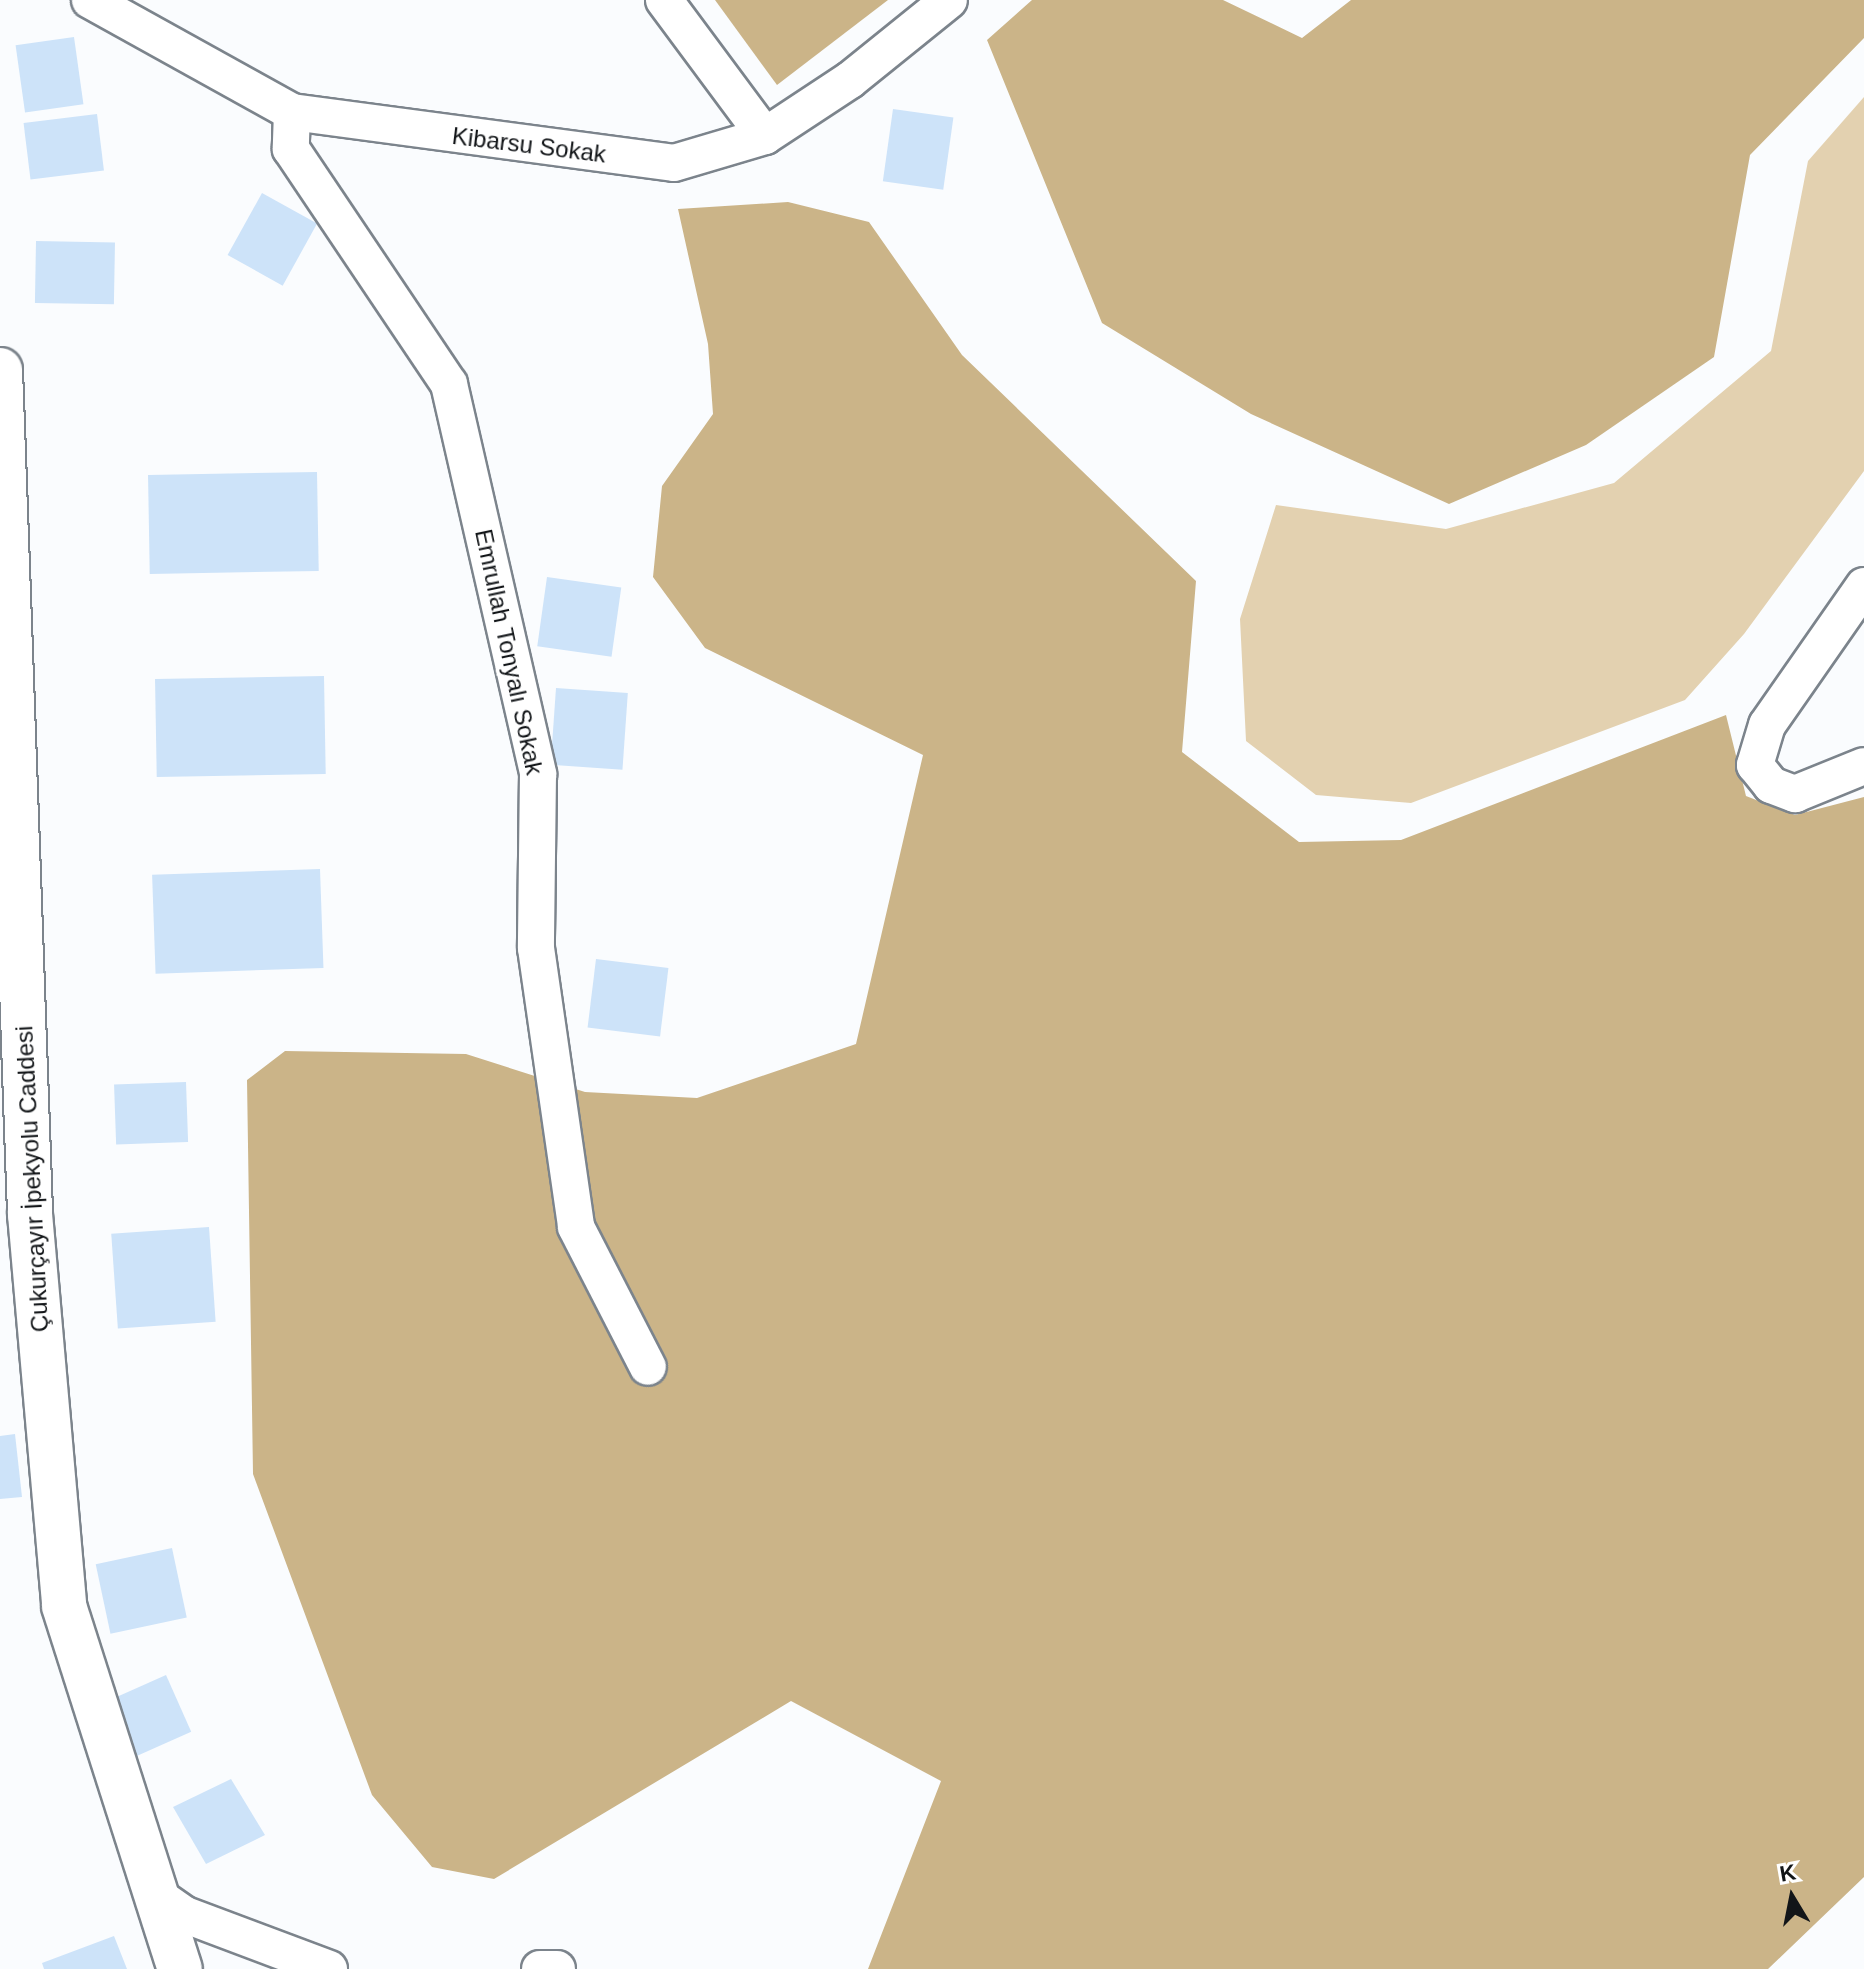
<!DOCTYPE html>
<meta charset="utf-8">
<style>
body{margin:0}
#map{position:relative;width:1864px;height:1969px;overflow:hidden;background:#fafcfe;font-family:Helvetica,sans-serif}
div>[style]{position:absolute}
.green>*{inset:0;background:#e3d1b0}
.forest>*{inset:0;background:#cbb488}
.building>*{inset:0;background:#cde3f9;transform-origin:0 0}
.roads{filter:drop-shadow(2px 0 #7c848c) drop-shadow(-2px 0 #7c848c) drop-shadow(0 2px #7c848c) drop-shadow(0 -2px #7c848c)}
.street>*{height:36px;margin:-18px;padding:0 18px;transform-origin:18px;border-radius:18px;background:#fff}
.secondary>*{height:44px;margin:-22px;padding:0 22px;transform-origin:22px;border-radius:22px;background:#fff}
span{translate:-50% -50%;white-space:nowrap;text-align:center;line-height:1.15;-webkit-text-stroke:7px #fff;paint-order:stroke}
.street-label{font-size:24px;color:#121518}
.north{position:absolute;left:1752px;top:1857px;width:80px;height:80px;-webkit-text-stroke:6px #fff;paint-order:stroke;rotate:350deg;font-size:22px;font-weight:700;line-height:32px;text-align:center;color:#121518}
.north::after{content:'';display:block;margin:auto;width:28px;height:36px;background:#121518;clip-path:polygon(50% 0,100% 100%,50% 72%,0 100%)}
</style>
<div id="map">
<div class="green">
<div style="clip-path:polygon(1864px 97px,1864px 471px,1744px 634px,1685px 700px,1411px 803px,1316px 795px,1246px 741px,1240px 619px,1276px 505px,1446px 529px,1614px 483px,1771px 351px,1808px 161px)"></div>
</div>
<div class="forest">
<div style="clip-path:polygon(715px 0,888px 0,777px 85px)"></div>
<div style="clip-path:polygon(1032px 0,1223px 0,1302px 38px,1351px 0,1864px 0,1864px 38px,1750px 155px,1714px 357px,1586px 445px,1449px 504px,1251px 414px,1102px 323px,987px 40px)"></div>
<div style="clip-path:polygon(788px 202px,869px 222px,962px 355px,1196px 581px,1182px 752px,1299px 842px,1401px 840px,1726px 715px,1746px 796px,1795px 815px,1864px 797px,1864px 1877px,1768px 1969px,868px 1969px,941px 1781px,791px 1701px,494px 1879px,432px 1867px,372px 1795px,253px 1474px,247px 1080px,285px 1051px,466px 1054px,585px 1092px,697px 1098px,856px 1044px,923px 755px,705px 648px,653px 577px,662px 486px,713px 414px,708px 344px,678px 209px)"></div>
</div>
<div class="building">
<div style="left:74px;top:37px;width:68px;height:59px;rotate:82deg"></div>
<div style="left:893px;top:109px;width:61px;height:73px;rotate:8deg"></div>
<div style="left:97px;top:114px;width:57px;height:74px;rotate:83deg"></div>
<div style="left:262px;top:193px;width:63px;height:71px;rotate:29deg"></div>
<div style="left:36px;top:241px;width:79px;height:62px;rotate:1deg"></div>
<div style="left:317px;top:472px;width:99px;height:169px;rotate:89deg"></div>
<div style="left:547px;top:577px;width:75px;height:70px;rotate:8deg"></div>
<div style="left:324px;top:676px;width:98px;height:169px;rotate:89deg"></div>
<div style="left:556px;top:688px;width:72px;height:77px;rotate:4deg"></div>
<div style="left:320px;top:869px;width:99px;height:168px;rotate:88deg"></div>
<div style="left:596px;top:959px;width:73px;height:69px;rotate:7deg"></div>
<div style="left:186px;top:1082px;width:60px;height:72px;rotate:88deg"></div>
<div style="left:209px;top:1227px;width:95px;height:98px;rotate:86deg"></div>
<div style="clip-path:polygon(15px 1434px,22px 1497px,0 1499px,0 1436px)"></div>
<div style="left:172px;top:1548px;width:71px;height:78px;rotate:78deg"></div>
<div style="left:166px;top:1675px;width:62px;height:59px;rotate:66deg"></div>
<div style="clip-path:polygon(231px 1779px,265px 1835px,206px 1864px,173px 1807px)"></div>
<div style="clip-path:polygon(114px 1936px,127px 1969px,44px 1969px,42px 1963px)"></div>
</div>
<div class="roads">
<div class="street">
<div style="left:90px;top:0;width:231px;rotate:29deg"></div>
<div style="left:292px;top:112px;width:385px;rotate:7.6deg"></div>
<div style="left:674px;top:163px;width:95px;rotate:-16.5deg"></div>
<div style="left:765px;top:136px;width:102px;rotate:-33.4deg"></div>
<div style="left:850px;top:80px;width:127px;rotate:-38.9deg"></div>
<div style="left:664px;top:0;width:169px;rotate:53.4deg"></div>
<div style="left:292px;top:112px;width:37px;rotate:92deg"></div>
<div style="left:291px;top:149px;width:283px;rotate:56.1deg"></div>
<div style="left:449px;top:384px;width:400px;rotate:77.1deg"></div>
<div style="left:538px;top:774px;width:174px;rotate:90.7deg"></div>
<div style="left:536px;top:948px;width:282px;rotate:81.8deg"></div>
<div style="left:576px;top:1227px;width:157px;rotate:62.8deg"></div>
<div style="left:1864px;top:586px;width:169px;rotate:124.9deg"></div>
<div style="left:1767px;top:725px;width:42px;rotate:106.7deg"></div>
<div style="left:1755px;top:765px;width:26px;rotate:51deg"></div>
<div style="left:1771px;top:785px;width:26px;rotate:21deg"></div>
<div style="left:1795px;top:794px;width:74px;rotate:-22.1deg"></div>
<div style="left:152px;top:1892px;width:38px;rotate:35deg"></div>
<div style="left:183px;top:1914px;width:156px;rotate:20.6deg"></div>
<div style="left:540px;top:1969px;width:17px"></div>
</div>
<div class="secondary">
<div style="left:0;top:370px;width:845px;rotate:87.96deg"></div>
<div style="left:30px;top:1214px;width:393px;rotate:85deg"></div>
<div style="left:64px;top:1606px;width:381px;rotate:72.3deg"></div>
</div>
</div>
<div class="street-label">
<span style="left:529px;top:145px;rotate:7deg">Kibarsu Sokak</span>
<span style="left:509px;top:652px;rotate:78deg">Emrullah Tonyalı Sokak</span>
<span style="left:32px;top:1179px;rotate:-93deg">Çukurçayır İpekyolu Caddesi</span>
</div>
<div class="north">K</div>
</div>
